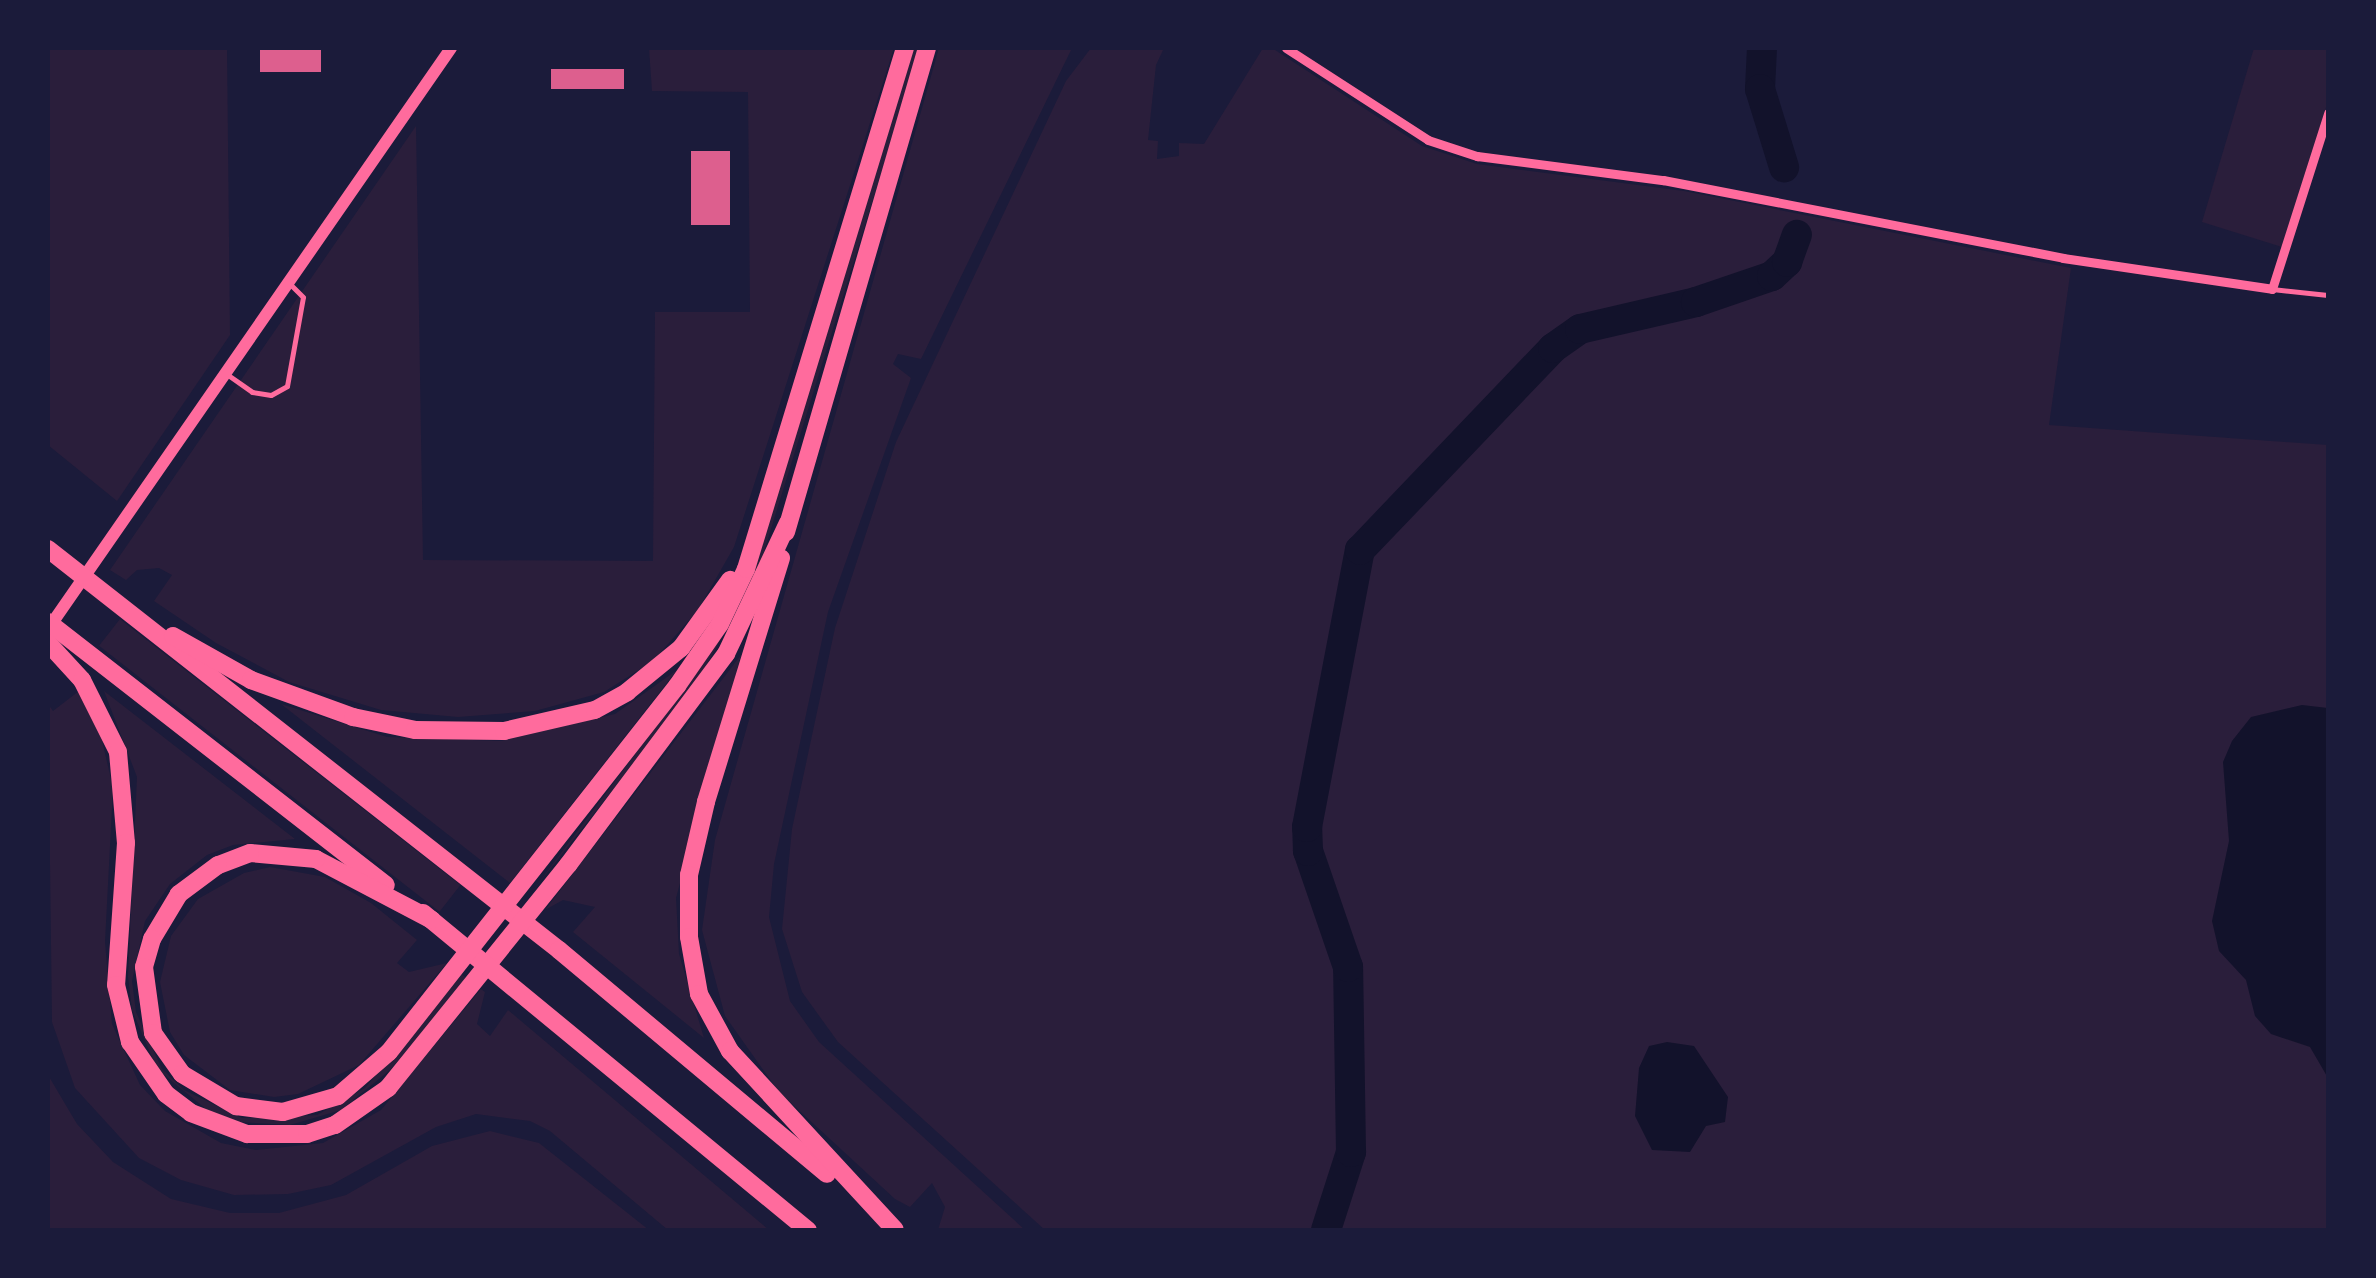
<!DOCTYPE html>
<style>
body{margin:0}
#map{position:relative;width:2376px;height:1278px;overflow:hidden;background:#1b1b3a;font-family:"Titillium Web",sans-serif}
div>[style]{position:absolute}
.green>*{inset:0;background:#2a1e3b;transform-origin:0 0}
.water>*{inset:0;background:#12122b}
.river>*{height:30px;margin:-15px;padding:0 15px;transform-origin:15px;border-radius:15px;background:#12122b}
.building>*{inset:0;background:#dd5f8e;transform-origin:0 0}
.service>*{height:5px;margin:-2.5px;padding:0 2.5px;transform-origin:2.5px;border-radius:2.5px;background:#ff6b9d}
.minor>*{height:9px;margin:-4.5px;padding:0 4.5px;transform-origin:4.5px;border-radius:4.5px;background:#ff6b9d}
.secondary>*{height:12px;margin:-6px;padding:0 6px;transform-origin:6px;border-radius:6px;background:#ff6b9d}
.motorway>*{height:18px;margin:-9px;padding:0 9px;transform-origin:9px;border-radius:9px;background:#ff6b9d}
span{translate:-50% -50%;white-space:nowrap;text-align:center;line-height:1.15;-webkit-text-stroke:10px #1b1b3a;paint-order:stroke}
.frame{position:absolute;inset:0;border:50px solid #1b1b3a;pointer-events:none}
</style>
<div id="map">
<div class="green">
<div style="clip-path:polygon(48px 48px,227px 48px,230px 335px,117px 501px,48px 445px)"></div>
<div style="clip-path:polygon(649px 48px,894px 48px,734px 547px,698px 610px,653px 661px,604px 692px,535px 711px,458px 717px,381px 710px,289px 682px,216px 643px,154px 601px,172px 575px,159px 568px,137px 570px,126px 580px,110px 570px,416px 126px,423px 560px,653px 561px,655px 312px,750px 312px,748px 92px,652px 91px)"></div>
<div style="clip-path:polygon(914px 48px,920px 48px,758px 571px,695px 686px,528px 897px,711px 653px,754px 568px)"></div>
<div style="clip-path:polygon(939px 48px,1072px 48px,921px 359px,898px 354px,893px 364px,911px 378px,828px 612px,774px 864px,769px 917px,790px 1001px,819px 1042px,1025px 1230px,938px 1230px,945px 1207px,932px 1183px,910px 1207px,895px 1199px,779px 1092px,725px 1016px,702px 930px,715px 840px)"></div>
<div style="clip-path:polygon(1091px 48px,1164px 48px,1156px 65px,1148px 140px,1158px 141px,1157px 159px,1179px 156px,1179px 143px,1204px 144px,1263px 48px,1272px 48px,1422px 146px,1477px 164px,1684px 191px,2071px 268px,2049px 425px,2328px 445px,2328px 1230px,1045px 1230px,838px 1042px,802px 992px,782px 929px,792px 829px,835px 628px,896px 442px,1066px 81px)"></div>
<div style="clip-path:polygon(2254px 48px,2328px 48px,2328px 101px,2282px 247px,2202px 222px)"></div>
<div style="left:120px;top:619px;width:432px;height:34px;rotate:38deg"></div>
<div style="clip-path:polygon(741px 655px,676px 898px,679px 954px,704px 1038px,573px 932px,595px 907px,563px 900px,545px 910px)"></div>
<div style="clip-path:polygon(677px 670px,510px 883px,281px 704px,387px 737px,501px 741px,615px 714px)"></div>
<div style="clip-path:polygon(79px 691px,99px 727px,113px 788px,105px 942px,112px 1024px,140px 1085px,165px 1111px,221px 1143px,256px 1150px,323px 1143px,381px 1110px,481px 989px,485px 992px,477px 1024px,490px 1036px,508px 1010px,769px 1230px,668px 1230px,550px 1131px,530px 1121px,476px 1114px,436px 1127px,331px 1185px,288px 1194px,234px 1195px,181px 1180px,139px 1158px,75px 1088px,52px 1022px,48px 704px,53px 711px)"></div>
<div style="clip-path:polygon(104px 691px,295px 839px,233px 845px,207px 855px,170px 884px,145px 921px,132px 981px,136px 1012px,162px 1069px,184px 1090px,242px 1118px,317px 1115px,365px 1088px,461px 974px,468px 979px,390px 1070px,341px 1110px,290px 1125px,237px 1122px,206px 1109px,157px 1069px,132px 1010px,128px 977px,137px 777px)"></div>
<div style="clip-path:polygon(270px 867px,325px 877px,371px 903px,417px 940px,397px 963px,409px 972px,447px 963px,359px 1065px,298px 1094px,274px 1097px,230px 1090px,184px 1055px,170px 1032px,160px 982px,171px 936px,198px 899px,244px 873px)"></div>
<div style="clip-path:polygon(48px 1075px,77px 1124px,113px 1162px,171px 1199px,230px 1213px,279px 1213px,346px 1195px,432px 1146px,490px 1131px,539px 1143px,649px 1230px,48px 1230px)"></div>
</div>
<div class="water">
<div style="clip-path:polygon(2302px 705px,2328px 708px,2328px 1078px,2310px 1047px,2271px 1034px,2255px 1016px,2246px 980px,2219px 951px,2212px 921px,2229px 841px,2223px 762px,2232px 741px,2251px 717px)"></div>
<div style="clip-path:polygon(1667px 1042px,1694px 1046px,1728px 1097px,1725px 1122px,1706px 1126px,1690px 1152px,1652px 1150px,1635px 1116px,1639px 1068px,1649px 1046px)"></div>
</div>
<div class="river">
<div style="left:1762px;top:48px;width:41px;rotate:92.8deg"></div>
<div style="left:1760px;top:89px;width:82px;rotate:72.9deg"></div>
<div style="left:1326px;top:1230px;width:82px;rotate:-72.2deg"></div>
<div style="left:1351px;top:1152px;width:185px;rotate:-90.9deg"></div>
<div style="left:1348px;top:967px;width:123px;rotate:-109deg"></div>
<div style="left:1308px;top:851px;width:24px;rotate:-92deg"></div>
<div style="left:1307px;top:827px;width:282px;rotate:-79.2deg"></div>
<div style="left:1360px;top:550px;width:279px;rotate:-46.3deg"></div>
<div style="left:1553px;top:348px;width:33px;rotate:-35deg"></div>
<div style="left:1580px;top:329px;width:119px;rotate:-13.1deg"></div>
<div style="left:1696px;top:302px;width:80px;rotate:-18.9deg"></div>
<div style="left:1772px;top:276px;width:21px;rotate:-43deg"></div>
<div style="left:1787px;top:262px;width:29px;rotate:-70deg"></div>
</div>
<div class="building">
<div style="left:260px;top:48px;width:61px;height:24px"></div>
<div style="left:551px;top:69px;width:73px;height:20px"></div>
<div style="left:691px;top:151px;width:39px;height:74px"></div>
</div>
<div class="service">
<div style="left:2272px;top:289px;width:56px;rotate:6.1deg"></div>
<div style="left:228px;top:375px;width:29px;rotate:35deg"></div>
<div style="left:252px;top:392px;width:19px;rotate:9deg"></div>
<div style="left:271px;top:395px;width:18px;rotate:-29deg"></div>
<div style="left:287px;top:386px;width:90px;rotate:-79.8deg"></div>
<div style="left:303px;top:297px;width:17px;rotate:-135deg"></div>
</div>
<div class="minor">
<div style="left:1286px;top:48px;width:169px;rotate:32.9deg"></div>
<div style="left:1428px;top:140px;width:52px;rotate:18.1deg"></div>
<div style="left:1477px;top:156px;width:188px;rotate:7.4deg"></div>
<div style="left:1663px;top:180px;width:408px;rotate:11deg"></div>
<div style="left:2063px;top:258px;width:211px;rotate:8.4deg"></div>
<div style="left:2272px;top:289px;width:185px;rotate:-72.3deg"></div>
</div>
<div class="secondary">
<div style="left:48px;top:629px;width:707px;rotate:-55.25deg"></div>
</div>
<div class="motorway">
<div style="left:786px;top:532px;width:504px;rotate:-73.76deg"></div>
<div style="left:48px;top:549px;width:650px;rotate:38.12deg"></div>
<div style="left:559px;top:950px;width:349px;rotate:39.9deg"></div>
<div style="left:781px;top:558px;width:255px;rotate:107.1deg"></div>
<div style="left:706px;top:802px;width:75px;rotate:103.1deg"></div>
<div style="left:689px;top:875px;width:62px;rotate:90deg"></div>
<div style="left:689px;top:937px;width:58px;rotate:80deg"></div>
<div style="left:699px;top:994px;width:65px;rotate:61.5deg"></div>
<div style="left:730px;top:1051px;width:243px;rotate:47.3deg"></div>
<div style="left:48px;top:622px;width:428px;rotate:37.9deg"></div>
<div style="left:173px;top:636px;width:90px;rotate:29.4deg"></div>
<div style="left:251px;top:680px;width:109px;rotate:19.9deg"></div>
<div style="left:353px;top:717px;width:63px;rotate:11.8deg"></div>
<div style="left:415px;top:730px;width:89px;rotate:0.6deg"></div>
<div style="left:504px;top:731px;width:93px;rotate:-13deg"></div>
<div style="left:595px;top:710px;width:37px;rotate:-29deg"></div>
<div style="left:627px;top:692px;width:70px;rotate:-39.2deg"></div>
<div style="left:681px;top:648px;width:84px;rotate:-54.2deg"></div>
<div style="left:48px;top:643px;width:50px;rotate:47.4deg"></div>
<div style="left:82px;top:680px;width:80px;rotate:63.4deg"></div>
<div style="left:118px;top:752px;width:91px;rotate:85deg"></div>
<div style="left:126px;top:843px;width:142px;rotate:94deg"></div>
<div style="left:116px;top:985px;width:59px;rotate:76.2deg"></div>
<div style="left:130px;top:1042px;width:63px;rotate:55.3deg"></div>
<div style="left:166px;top:1094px;width:31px;rotate:37deg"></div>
<div style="left:191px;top:1113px;width:60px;rotate:20.6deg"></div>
<div style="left:247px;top:1134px;width:60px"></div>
<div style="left:307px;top:1134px;width:29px;rotate:-18deg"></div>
<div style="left:335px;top:1125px;width:65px;rotate:-34.9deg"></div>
<div style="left:388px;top:1088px;width:287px;rotate:-51.1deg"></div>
<div style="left:568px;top:865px;width:264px;rotate:-53.2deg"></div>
<div style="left:726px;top:654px;width:145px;rotate:-64.7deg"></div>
<div style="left:423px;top:913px;width:499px;rotate:39.5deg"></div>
<div style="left:432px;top:920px;width:131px;rotate:-152.3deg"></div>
<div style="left:316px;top:859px;width:66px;rotate:-174.8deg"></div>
<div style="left:250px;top:853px;width:34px;rotate:159deg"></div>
<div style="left:218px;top:865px;width:49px;rotate:143.4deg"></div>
<div style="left:179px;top:894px;width:52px;rotate:121deg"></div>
<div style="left:152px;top:939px;width:29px;rotate:106deg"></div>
<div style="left:144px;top:967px;width:67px;rotate:82.2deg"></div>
<div style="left:153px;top:1033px;width:50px;rotate:54.7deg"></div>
<div style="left:182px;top:1074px;width:63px;rotate:30.7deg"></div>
<div style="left:236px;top:1106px;width:47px;rotate:7.3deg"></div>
<div style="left:283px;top:1112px;width:57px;rotate:-16.2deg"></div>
<div style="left:338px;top:1096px;width:67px;rotate:-40.8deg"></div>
<div style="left:389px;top:1052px;width:466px;rotate:-51.8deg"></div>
<div style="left:677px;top:686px;width:75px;rotate:-55.3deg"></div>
<div style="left:720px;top:624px;width:61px;rotate:-64.7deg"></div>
<div style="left:746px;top:569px;width:545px;rotate:-73.03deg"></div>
</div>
<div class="frame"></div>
</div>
